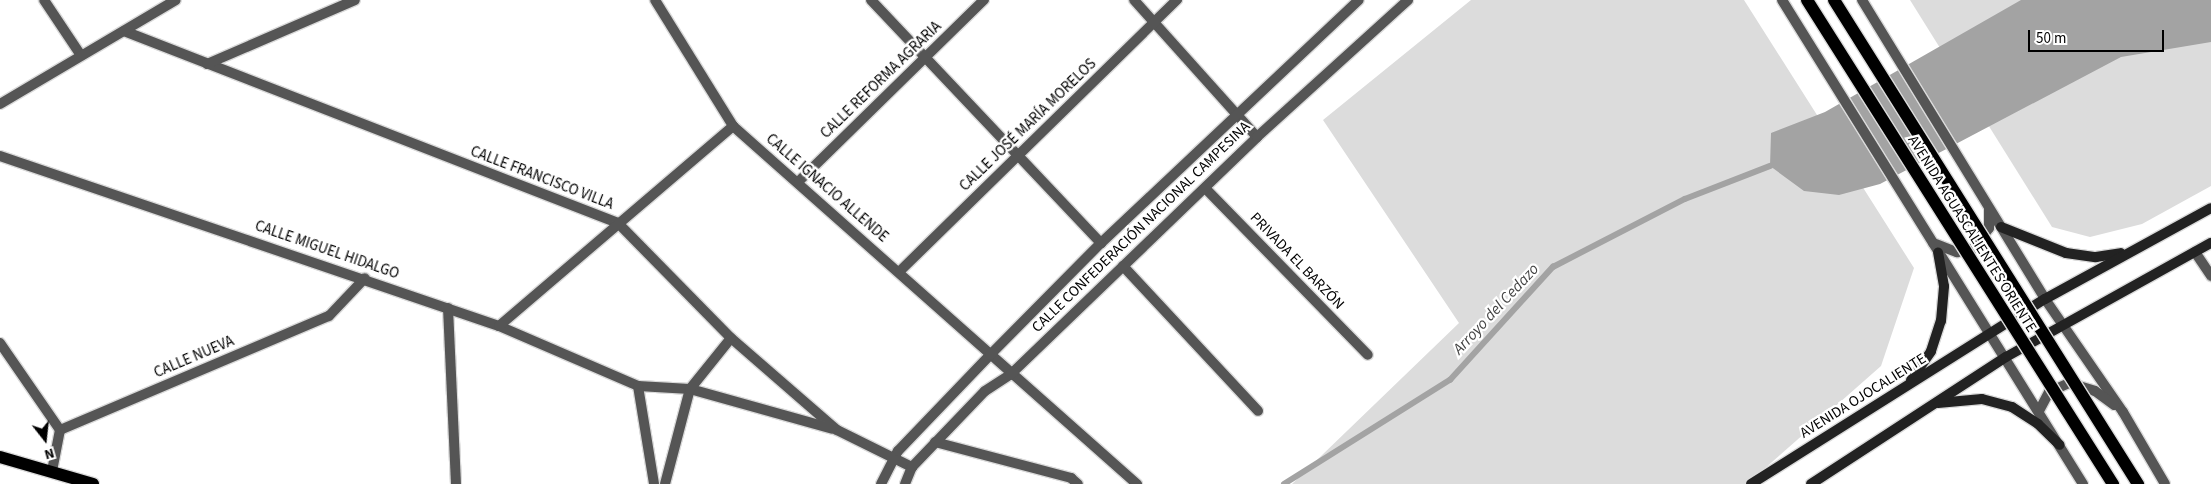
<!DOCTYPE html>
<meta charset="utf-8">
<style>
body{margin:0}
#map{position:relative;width:2211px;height:484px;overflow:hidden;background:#fff;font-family:"Source Sans 3",sans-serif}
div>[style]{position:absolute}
.green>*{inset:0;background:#dcdcdc}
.water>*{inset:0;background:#a3a3a3}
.stream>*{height:5.5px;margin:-2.75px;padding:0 2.75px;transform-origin:2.75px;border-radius:2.75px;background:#a3a3a3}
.roads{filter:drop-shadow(1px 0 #dbdbdb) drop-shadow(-1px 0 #dbdbdb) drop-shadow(0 1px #dbdbdb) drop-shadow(0 -1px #dbdbdb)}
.minor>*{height:10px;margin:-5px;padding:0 5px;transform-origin:5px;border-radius:5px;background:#555}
.tertiary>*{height:10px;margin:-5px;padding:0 5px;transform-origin:5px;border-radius:5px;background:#555}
.secondary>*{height:10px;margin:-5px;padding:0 5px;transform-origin:5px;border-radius:5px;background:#222}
.primary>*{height:12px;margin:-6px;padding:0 6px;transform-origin:6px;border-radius:6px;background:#000}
.bridges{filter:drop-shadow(1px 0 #dbdbdb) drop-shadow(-1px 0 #dbdbdb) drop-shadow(0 1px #dbdbdb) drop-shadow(0 -1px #dbdbdb)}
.primary-bridge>*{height:12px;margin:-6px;padding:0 6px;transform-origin:6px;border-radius:6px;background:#000}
span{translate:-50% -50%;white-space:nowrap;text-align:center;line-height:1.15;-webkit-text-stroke:4.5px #fff;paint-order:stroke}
.street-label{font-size:15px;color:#000}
.water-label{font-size:16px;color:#444;font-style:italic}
.north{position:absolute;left:20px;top:414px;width:50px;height:50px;-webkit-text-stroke:4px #fff;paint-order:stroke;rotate:164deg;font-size:14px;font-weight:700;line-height:20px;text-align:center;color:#000}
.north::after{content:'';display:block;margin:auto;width:18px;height:22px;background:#000;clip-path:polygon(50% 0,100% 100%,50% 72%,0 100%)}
.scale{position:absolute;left:2028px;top:30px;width:136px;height:22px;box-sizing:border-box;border:2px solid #000;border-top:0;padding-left:6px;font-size:15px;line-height:18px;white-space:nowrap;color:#000;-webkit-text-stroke:4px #fff;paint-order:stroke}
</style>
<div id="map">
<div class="green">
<div style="clip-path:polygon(1471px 0,1744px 0,1914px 268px,1881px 366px,1747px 484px,1292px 484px,1459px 323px,1323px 120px)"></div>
<div style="clip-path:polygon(1910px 0,2211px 0,2211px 186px,2142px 224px,2090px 237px,2052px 227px)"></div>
</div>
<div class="water">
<div style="clip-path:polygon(2021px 0,2211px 0,2211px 42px,2121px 57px,1880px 184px,1839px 195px,1804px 191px,1770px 166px,1771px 133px,1825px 112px)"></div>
</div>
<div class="stream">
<div style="left:1284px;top:484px;width:196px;rotate:-32.1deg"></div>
<div style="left:1450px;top:380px;width:153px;rotate:-47.7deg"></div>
<div style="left:1553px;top:267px;width:148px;rotate:-27.3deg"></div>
<div style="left:1685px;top:199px;width:91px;rotate:-21.2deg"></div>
</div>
<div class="roads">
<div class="minor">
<div style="left:44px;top:0;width:65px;rotate:56.3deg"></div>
<div style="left:655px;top:0;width:148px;rotate:58.2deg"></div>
<div style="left:733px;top:126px;width:540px;rotate:41.55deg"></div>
<div style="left:871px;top:0;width:335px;rotate:46.6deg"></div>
<div style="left:1134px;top:0;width:184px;rotate:48.1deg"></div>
<div style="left:124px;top:31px;width:530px;rotate:21.24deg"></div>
<div style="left:618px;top:223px;width:161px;rotate:45.5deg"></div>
<div style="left:731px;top:338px;width:140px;rotate:41deg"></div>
<div style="left:837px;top:430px;width:84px;rotate:26.3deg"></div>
<div style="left:207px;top:64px;width:161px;rotate:-23.4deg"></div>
<div style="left:0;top:104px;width:204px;rotate:-30.6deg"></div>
<div style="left:0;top:156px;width:527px;rotate:18.81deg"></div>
<div style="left:499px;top:326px;width:151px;rotate:23.3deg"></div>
<div style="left:638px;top:386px;width:52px;rotate:3.3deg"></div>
<div style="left:690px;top:389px;width:148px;rotate:15.6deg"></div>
<div style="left:799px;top:181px;width:259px;rotate:-44.4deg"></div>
<div style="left:1205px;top:188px;width:233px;rotate:45.7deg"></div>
<div style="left:2195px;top:252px;width:29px;rotate:56deg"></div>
<div style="left:1123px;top:266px;width:198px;rotate:47deg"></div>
<div style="left:900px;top:271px;width:388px;rotate:-44.4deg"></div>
<div style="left:448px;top:308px;width:176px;rotate:87.4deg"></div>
<div style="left:499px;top:326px;width:308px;rotate:-40.5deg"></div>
<div style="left:0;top:343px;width:106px;rotate:55.4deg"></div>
<div style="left:638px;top:386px;width:99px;rotate:80.7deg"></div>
<div style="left:60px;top:430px;width:292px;rotate:-23deg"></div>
<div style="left:329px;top:316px;width:52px;rotate:-46.5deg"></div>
<div style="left:935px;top:442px;width:141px;rotate:14.8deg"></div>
<div style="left:1071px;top:478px;width:9px;rotate:41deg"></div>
<div style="left:52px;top:471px;width:42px;rotate:-79deg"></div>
<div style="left:665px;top:484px;width:98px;rotate:-75.3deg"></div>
<div style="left:690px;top:389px;width:65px;rotate:-51.2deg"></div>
</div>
<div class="tertiary">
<div style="left:1782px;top:0;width:570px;rotate:58.12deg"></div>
<div style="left:1862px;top:0;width:351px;rotate:58.5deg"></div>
<div style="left:2045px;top:299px;width:137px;rotate:55.4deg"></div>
<div style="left:2123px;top:412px;width:83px;rotate:59.7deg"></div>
<div style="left:1933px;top:243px;width:26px;rotate:21deg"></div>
<div style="left:1957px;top:252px;width:17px;rotate:-13deg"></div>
<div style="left:1974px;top:248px;width:25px;rotate:-53deg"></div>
<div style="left:1989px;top:228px;width:19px;rotate:-90deg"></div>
<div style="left:2039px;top:411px;width:21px;rotate:-62deg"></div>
<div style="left:2049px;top:392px;width:22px;rotate:-24deg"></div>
<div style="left:2069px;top:383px;width:27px;rotate:17deg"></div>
<div style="left:2095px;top:391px;width:24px;rotate:36deg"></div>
<div style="left:881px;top:484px;width:37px;rotate:-63deg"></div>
<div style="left:898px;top:451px;width:133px;rotate:-46.2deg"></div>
<div style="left:990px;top:355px;width:158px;rotate:-45.3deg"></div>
<div style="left:1101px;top:243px;width:354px;rotate:-43.3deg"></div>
<div style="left:905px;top:484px;width:18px;rotate:-68deg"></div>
<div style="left:912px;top:467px;width:105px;rotate:-46.2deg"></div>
<div style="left:985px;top:391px;width:30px;rotate:-33deg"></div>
<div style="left:1010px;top:375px;width:343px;rotate:-43.9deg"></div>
<div style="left:1257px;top:137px;width:204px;rotate:-42.2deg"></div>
</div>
<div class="secondary">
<div style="left:2001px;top:227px;width:70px;rotate:21.8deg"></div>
<div style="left:2066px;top:253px;width:30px;rotate:8deg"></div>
<div style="left:2096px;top:257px;width:25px;rotate:-9deg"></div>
<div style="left:1911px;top:380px;width:35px;rotate:-55deg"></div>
<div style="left:1931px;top:351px;width:32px;rotate:-72deg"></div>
<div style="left:1941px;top:321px;width:35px;rotate:-85deg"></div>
<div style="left:1944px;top:286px;width:34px;rotate:-100deg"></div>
<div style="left:1938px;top:403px;width:44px;rotate:-5.2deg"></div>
<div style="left:1982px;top:399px;width:31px;rotate:15deg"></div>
<div style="left:2012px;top:407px;width:31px;rotate:33deg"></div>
<div style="left:2038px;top:424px;width:30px;rotate:44deg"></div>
<div style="left:1751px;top:484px;width:347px;rotate:-32.2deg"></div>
<div style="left:2045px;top:299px;width:189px;rotate:-28.7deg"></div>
<div style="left:1811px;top:484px;width:233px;rotate:-33.1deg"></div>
<div style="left:2006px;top:357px;width:235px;rotate:-29.1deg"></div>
</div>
<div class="primary">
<div style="left:0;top:457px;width:97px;rotate:16.2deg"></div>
</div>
</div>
<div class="bridges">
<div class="primary-bridge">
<div style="left:1807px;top:0;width:573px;rotate:57.7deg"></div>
<div style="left:1834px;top:0;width:572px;rotate:57.87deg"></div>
</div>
</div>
<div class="street-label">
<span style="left:881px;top:80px;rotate:-44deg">CALLE REFORMA AGRARIA</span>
<span style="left:1028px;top:125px;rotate:-44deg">CALLE JOSÉ MARÍA MORELOS</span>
<span style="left:542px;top:178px;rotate:21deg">CALLE FRANCISCO VILLA</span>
<span style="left:827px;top:188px;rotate:41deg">CALLE IGNACIO ALLENDE</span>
<span style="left:1141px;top:227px;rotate:-44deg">CALLE CONFEDERACIÓN NACIONAL CAMPESINA</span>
<span style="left:1972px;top:234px;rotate:58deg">AVENIDA AGUASCALIENTES ORIENTE</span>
<span style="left:327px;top:250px;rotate:19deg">CALLE MIGUEL HIDALGO</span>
<span style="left:1297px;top:261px;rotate:46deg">PRIVADA EL BARZÓN</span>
<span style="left:194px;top:357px;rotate:-23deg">CALLE NUEVA</span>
<span style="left:1863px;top:396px;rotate:-32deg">AVENIDA OJOCALIENTE</span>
</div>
<div class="water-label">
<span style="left:1496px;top:309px;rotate:-47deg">Arroyo del Cedazo</span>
</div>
<div class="north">N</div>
<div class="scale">50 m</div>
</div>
